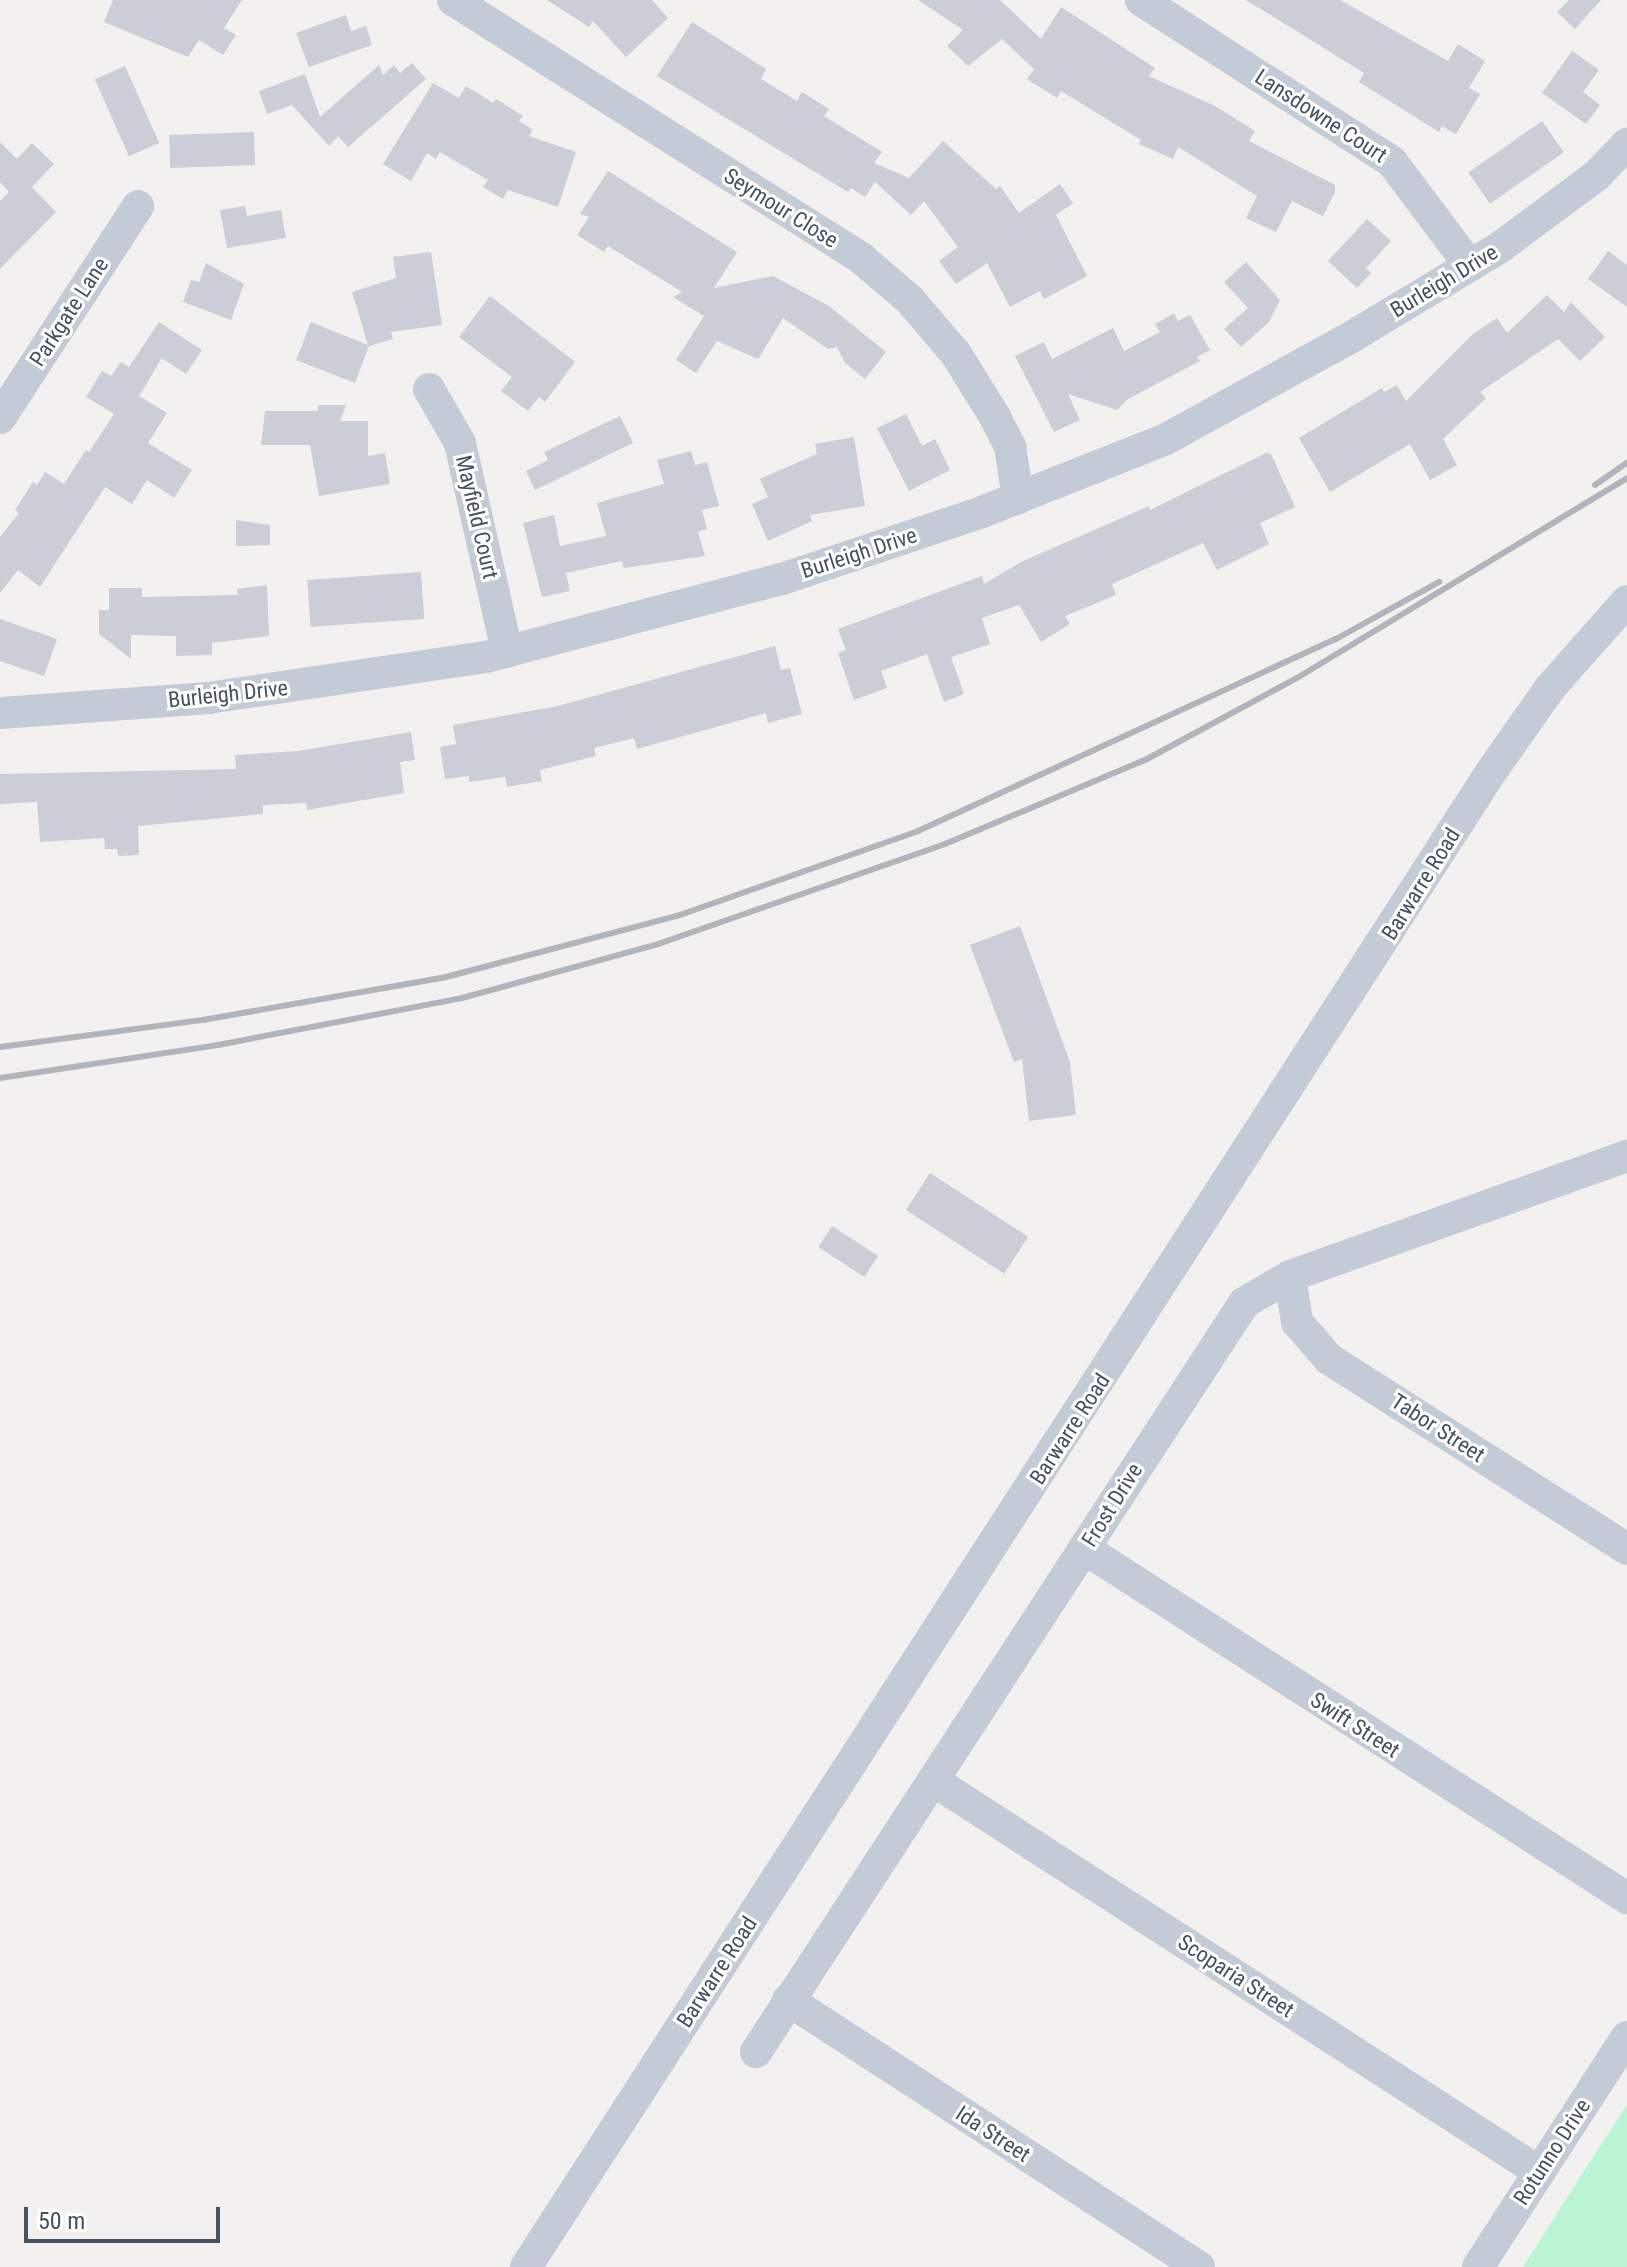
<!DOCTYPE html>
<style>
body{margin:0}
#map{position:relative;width:1627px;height:2267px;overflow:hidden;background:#f3f0f0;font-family:"Roboto Condensed",sans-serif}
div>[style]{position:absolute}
.green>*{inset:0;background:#baf4d5}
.building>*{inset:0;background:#cbced6;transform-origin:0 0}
.minor>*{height:32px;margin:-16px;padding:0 16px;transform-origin:16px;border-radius:16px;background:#c2cbd6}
.rail>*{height:6px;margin:-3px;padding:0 3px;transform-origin:3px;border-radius:3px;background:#b1b4bb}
span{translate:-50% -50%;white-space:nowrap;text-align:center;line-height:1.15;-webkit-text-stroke:6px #fff;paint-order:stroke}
.street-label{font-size:22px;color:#465260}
.scale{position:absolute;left:24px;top:2207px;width:196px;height:36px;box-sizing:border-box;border:4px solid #465260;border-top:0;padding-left:10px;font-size:24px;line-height:28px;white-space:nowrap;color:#465260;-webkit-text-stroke:6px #fff;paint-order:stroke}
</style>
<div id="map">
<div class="green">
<div style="clip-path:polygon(1627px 2105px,1627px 2267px,1523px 2267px,1584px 2171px)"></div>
</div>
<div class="building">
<div style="clip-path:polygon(113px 0,242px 0,224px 28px,236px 35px,223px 55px,199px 40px,188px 57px,104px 22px)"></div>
<div style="clip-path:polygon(547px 0,652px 0,668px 18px,626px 57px,593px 21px,589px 27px)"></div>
<div style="clip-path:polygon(918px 0,1000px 0,1041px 39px,1061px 7px,1155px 68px,1149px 76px,1215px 106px,1255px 131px,1249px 141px,1335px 185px,1335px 192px,1323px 216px,1292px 201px,1276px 232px,1246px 218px,1257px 196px,1178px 147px,1173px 159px,1139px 144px,1141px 140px,1061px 91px,1057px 98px,1027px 79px,1034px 69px,1002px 39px,968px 66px,947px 46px,963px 30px)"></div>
<div style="clip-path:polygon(1246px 0,1340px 0,1448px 61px,1458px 44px,1485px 61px,1469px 88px,1480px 94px,1456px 134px,1442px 126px,1439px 132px,1359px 82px,1364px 73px)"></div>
<div style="clip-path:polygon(1569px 0,1601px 0,1575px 29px,1557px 12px)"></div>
<div style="clip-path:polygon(346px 15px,351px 31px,366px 26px,372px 45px,309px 67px,296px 33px)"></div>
<div style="clip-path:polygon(692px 22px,766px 69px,761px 79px,797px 101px,802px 92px,829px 109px,824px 116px,882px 152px,874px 163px,909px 178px,943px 141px,996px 189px,1000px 186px,1019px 213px,1060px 184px,1073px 203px,1056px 215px,1087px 276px,1044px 299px,1040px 291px,1010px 307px,987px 263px,956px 284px,939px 261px,958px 247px,924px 201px,911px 215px,875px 182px,865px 197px,851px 188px,848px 192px,657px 76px)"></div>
<div style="clip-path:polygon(1572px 51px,1599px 70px,1583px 92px,1600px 105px,1586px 124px,1542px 93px)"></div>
<div style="clip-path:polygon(412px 63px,426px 79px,348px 147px,338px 136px,329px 146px,292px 105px,267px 114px,259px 91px,305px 74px,320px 117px,379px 65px,383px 75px,394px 65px,400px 73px)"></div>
<div style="left:125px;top:66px;width:84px;height:33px;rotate:66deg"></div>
<div style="clip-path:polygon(433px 83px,459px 98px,466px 86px,493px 103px,496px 99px,523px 116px,519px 121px,533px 130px,529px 136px,576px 152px,558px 207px,508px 190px,503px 199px,483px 187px,488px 180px,440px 152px,436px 159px,427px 153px,411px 181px,383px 164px)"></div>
<div style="left:1542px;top:121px;width:38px;height:90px;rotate:55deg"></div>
<div style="left:254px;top:132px;width:33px;height:85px;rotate:88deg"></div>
<div style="clip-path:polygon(0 142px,17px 159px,32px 143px,54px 164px,32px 187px,56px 212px,0 269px,0 201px,9px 192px,0 182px)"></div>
<div style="clip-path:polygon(608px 171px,737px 252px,714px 288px,773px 276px,829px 306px,886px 352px,865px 379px,845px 363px,837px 347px,828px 349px,783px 318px,758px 359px,717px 341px,696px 373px,676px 360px,704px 316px,673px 297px,682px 292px,608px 246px,604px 252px,577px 235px,589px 217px,580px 214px)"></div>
<div style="clip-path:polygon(245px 206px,247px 216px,281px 210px,286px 238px,227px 248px,220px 210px)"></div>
<div style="clip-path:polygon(1367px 219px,1391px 241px,1366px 268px,1371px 273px,1357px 288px,1328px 261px)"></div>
<div style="clip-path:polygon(1608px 251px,1627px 265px,1627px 307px,1588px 279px)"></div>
<div style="clip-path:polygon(431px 252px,442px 325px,391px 332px,393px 339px,369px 346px,355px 383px,296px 360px,311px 322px,368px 345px,352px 292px,396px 278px,393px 257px)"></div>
<div style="clip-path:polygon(1246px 262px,1280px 300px,1269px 322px,1241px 347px,1224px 329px,1248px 308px,1224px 282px)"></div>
<div style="clip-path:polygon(206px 263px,244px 284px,231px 320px,183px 302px,191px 280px,199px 282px)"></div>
<div style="clip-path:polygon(1547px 295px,1564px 312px,1571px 302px,1605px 337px,1580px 361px,1558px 339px,1480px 392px,1486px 398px,1443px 439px,1457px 465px,1430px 480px,1410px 444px,1330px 492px,1299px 438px,1382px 388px,1384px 392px,1397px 385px,1406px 401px,1474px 333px,1497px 318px,1507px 333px)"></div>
<div style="clip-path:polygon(490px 296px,575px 362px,545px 402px,539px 397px,528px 411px,501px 391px,512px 377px,459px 337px)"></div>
<div style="clip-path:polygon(1174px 313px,1178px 321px,1190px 315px,1210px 350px,1197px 357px,1200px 361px,1128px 399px,1117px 410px,1068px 394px,1080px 420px,1054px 432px,1015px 356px,1044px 342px,1052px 359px,1113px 328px,1124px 351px,1160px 332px,1155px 324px)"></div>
<div style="clip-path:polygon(159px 322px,202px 350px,186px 374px,162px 358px,139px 396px,167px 413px,148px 443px,192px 470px,174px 498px,147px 480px,132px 504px,105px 487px,40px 587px,18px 570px,0 593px,0 537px,19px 513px,15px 510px,33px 482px,37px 485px,45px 472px,64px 484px,86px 450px,89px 452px,114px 414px,86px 397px,102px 371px,111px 376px,121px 362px,129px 367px)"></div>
<div style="clip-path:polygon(318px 405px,346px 405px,340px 421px,368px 421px,368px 456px,385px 453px,390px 484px,319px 496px,310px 445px,261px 445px,265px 411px,318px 411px)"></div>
<div style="clip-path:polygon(906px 414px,922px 446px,935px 439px,950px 470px,909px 491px,877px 428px)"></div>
<div style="clip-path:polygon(620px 416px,633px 443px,535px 490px,526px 471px,548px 460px,544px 452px)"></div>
<div style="clip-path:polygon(854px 437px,865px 506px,810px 515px,812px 521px,768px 541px,752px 504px,768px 497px,760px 479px,817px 454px,815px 444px)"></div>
<div style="clip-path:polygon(691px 451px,695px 465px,707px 462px,719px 506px,702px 510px,707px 529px,698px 532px,705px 556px,624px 568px,622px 561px,566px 573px,570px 591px,542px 597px,523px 523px,554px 515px,560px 546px,606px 536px,597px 503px,664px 484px,657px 460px)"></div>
<div style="clip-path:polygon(1266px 453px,1271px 454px,1295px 507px,1260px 523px,1269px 544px,1217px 570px,1203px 543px,1112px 584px,1116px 595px,1065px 616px,1070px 624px,1041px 642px,1019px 605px,982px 618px,990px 644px,951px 657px,964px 694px,944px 702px,927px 654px,881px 671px,887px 688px,854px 700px,838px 653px,846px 650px,838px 629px,982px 576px,984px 584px,1021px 562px,1149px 506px,1150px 510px)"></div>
<div style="clip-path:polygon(236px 520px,270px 525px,270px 545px,236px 546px)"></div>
<div style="left:421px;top:572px;width:47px;height:114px;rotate:86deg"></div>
<div style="clip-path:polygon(267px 585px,269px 636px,212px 643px,212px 655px,176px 656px,176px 636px,131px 635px,131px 659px,99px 634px,99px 610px,109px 610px,109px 588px,142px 588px,142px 597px,238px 595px,237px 589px)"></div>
<div style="clip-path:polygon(0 619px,57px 639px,44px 676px,0 661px)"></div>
<div style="clip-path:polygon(775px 646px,781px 670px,790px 668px,802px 714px,768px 723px,766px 713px,637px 749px,634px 738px,594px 748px,596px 756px,540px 770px,542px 781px,507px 787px,505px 777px,469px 782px,469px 776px,445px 779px,440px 747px,456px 744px,453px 725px,558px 706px)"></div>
<div style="clip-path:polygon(411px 732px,415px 760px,400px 762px,404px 793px,307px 810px,306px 803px,263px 805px,263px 814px,138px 826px,139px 855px,118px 856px,117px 849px,105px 849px,104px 838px,40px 842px,37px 802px,0 804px,0 774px,236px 769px,235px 755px,298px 751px)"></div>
<div style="clip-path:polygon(1020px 926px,1070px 1062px,1076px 1115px,1029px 1121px,1022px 1059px,1014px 1062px,970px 945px)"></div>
<div style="left:930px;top:1173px;width:117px;height:44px;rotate:33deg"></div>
<div style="left:832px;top:1226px;width:55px;height:25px;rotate:33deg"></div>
</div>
<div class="minor">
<div style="left:453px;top:0;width:484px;rotate:32.3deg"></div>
<div style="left:862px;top:259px;width:63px;rotate:40.5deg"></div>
<div style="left:910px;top:300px;width:71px;rotate:49.6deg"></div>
<div style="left:956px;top:354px;width:74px;rotate:58.2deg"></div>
<div style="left:995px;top:417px;width:34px;rotate:63deg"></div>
<div style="left:1010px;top:447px;width:52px;rotate:81.1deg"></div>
<div style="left:1141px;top:0;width:299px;rotate:32.8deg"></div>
<div style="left:1392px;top:162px;width:130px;rotate:53.1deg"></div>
<div style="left:429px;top:389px;width:62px;rotate:60.1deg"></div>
<div style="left:460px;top:443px;width:214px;rotate:77.3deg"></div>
<div style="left:0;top:418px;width:253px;rotate:-56.9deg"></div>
<div style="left:0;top:713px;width:209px;rotate:-4.1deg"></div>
<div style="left:208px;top:698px;width:281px;rotate:-8.4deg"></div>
<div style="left:486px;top:657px;width:306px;rotate:-14.8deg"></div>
<div style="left:782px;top:579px;width:211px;rotate:-18.5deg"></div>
<div style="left:982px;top:512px;width:198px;rotate:-21.6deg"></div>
<div style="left:1166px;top:439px;width:213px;rotate:-28.8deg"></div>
<div style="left:1353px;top:336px;width:170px;rotate:-31.1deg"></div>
<div style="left:1499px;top:248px;width:121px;rotate:-36.6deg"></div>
<div style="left:1596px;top:176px;width:45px;rotate:-45.9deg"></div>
<div style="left:1290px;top:1276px;width:47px;rotate:81.3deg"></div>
<div style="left:1297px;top:1322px;width:49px;rotate:49.1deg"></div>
<div style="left:1329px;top:1359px;width:353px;rotate:32.5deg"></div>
<div style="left:1085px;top:1549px;width:645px;rotate:32.78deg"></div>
<div style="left:934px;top:1781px;width:719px;rotate:32.85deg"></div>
<div style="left:788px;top:2000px;width:490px;rotate:33deg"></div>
<div style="left:756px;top:2052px;width:894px;rotate:-56.91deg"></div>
<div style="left:1244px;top:1303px;width:53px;rotate:-30.4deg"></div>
<div style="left:1290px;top:1276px;width:358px;rotate:-19.6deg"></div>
<div style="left:526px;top:2267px;width:1779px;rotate:-57.16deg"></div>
<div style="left:1491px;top:772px;width:103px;rotate:-54.9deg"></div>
<div style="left:1550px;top:688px;width:116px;rotate:-48.5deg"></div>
<div style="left:1478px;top:2267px;width:274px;rotate:-57.1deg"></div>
</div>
<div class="rail">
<div style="left:1595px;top:485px;width:39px;rotate:-35deg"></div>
<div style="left:0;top:1047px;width:205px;rotate:-7.6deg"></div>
<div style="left:203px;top:1020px;width:243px;rotate:-10deg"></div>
<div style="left:442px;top:978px;width:243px;rotate:-14.8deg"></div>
<div style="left:677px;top:916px;width:256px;rotate:-19.4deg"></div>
<div style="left:918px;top:831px;width:460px;rotate:-24.7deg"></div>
<div style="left:1336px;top:639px;width:118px;rotate:-29deg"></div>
<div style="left:0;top:1078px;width:220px;rotate:-8.6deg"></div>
<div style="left:218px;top:1045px;width:248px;rotate:-10.9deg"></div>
<div style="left:462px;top:998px;width:206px;rotate:-15.4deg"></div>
<div style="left:661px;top:943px;width:301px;rotate:-19.2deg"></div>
<div style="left:945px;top:844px;width:219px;rotate:-22.8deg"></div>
<div style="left:1147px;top:759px;width:170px;rotate:-28.4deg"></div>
<div style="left:1297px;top:678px;width:386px;rotate:-31.2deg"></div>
</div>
<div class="street-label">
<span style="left:1321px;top:116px;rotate:33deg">Lansdowne Court</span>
<span style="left:781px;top:208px;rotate:32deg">Seymour Close</span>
<span style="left:1444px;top:281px;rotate:-31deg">Burleigh Drive</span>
<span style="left:69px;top:312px;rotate:-57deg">Parkgate Lane</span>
<span style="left:477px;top:517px;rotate:77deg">Mayfield Court</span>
<span style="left:859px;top:553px;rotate:-18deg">Burleigh Drive</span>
<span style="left:228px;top:694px;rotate:-6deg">Burleigh Drive</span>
<span style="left:1421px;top:884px;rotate:-58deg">Barwarre Road</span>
<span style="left:1438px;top:1428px;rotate:33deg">Tabor Street</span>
<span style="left:1070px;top:1429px;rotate:-57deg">Barwarre Road</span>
<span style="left:1112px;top:1505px;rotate:-58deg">Frost Drive</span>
<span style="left:1355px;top:1725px;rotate:33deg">Swift Street</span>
<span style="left:717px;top:1972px;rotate:-57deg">Barwarre Road</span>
<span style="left:1236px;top:1976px;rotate:33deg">Scoparia Street</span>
<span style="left:993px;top:2134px;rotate:33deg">Ida Street</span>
<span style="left:1552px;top:2152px;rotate:-57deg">Rotunno Drive</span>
</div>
<div class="scale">50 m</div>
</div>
